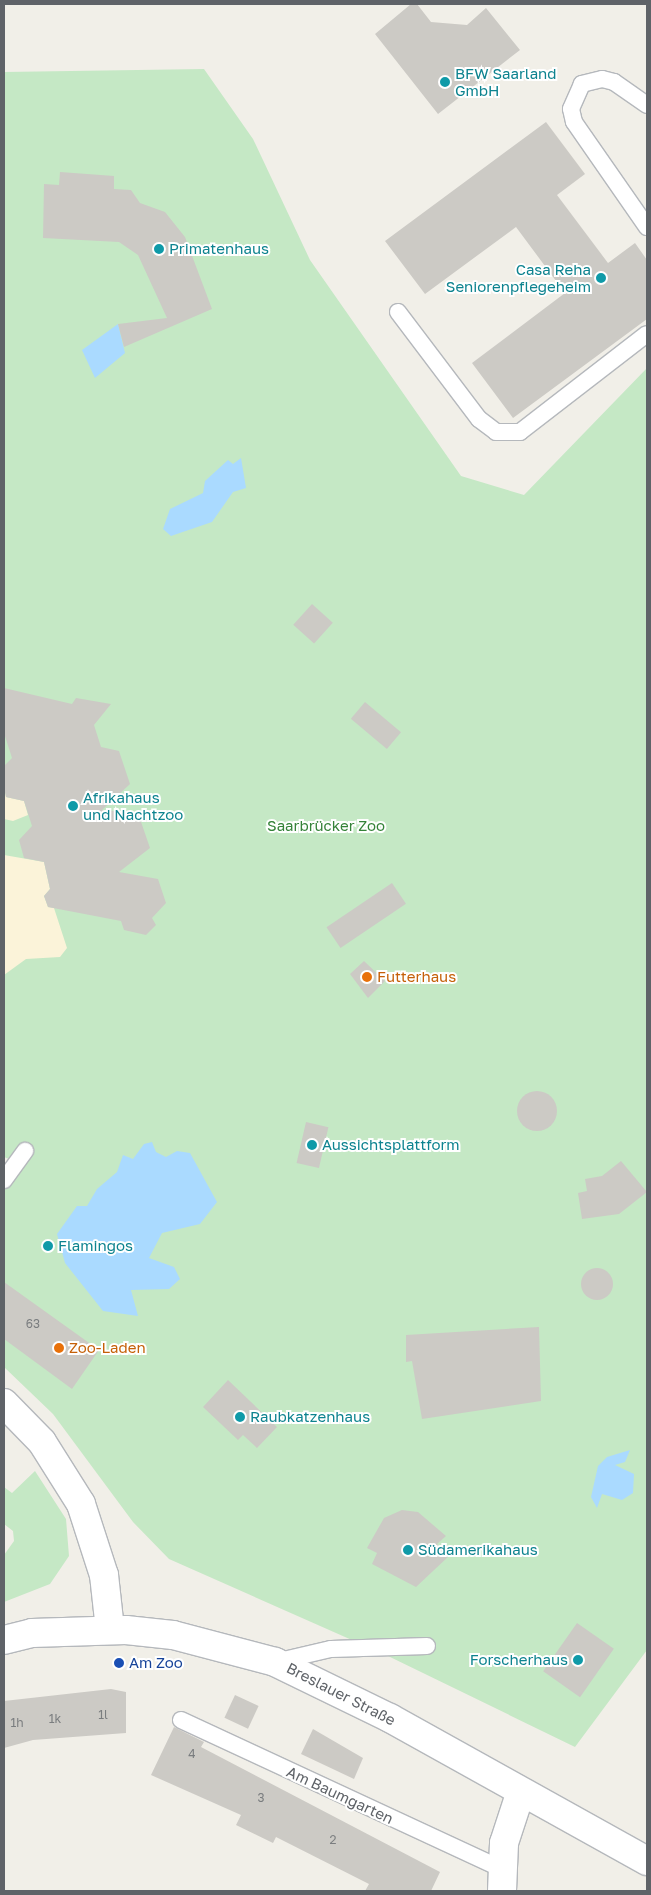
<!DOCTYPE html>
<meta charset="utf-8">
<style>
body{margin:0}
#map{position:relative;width:651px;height:1895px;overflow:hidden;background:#f1efe8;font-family:"Golos Text",sans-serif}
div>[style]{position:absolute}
.green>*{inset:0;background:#c5e8c5}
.sand>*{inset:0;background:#fbf3d9}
.water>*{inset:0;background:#aadaff}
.building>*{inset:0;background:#cccac5;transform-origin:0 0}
.round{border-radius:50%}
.roads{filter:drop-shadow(1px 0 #b5b8bc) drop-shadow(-1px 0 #b5b8bc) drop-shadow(0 1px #b5b8bc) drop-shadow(0 -1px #b5b8bc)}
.service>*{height:16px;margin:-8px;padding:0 8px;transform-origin:8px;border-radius:8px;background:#fff}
.minor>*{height:28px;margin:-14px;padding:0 14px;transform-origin:14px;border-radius:14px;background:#fff}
.tertiary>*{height:28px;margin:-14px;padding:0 14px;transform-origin:14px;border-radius:14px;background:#fff}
.dots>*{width:14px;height:14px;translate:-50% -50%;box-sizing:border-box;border:2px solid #fff;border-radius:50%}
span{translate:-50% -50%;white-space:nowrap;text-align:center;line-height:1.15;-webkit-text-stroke:4px #fff;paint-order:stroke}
.number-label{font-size:12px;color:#7a7d7f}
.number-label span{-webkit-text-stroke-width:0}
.culture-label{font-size:15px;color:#0d838f}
.left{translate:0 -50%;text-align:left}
.right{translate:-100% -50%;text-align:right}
.park-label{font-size:15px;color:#348238}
.food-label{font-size:15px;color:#c56008}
.transit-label{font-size:15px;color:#164399}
.street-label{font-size:15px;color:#5f6368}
.frame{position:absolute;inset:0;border:5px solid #5f6368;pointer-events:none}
</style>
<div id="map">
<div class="green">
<div style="clip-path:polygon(204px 69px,253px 139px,310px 260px,461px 476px,524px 495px,647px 368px,647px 1650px,575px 1747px,388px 1656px,169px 1559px,133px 1522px,53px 1414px,4px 1367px,4px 1165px,9px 1159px,4px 1157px,4px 72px)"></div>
<div style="clip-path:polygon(35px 1471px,66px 1519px,69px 1556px,50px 1584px,4px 1602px,4px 1555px,14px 1541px,13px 1531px,4px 1524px,4px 1487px,12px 1493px)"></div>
</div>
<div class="sand">
<div style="clip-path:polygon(4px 787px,6px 797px,24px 801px,28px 815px,13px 821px,4px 819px)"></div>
<div style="clip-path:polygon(4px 855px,44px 862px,50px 889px,44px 896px,48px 907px,54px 908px,67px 948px,60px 957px,26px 959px,4px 975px)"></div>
</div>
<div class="water">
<div style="clip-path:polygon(118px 324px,125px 353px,95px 378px,82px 350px)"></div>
<div style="clip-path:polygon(241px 458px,246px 488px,233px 492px,212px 522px,171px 536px,163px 529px,170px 509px,203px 493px,205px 481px,228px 460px,233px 464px)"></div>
<div style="clip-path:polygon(152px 1142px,156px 1152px,166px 1157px,177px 1151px,190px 1153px,217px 1202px,200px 1224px,162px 1233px,149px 1258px,174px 1267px,180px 1279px,169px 1289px,131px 1290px,138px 1316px,103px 1311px,65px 1263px,57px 1234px,77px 1206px,87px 1206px,97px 1189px,117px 1172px,123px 1155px,133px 1159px,144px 1144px)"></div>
<div style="clip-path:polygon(630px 1450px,625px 1462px,615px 1465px,634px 1474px,633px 1493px,622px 1500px,602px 1494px,597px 1508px,591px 1497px,598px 1466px,607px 1457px)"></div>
</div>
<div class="building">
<div style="clip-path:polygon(411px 4px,417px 4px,431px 22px,467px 25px,486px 8px,520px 50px,438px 114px,375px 34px)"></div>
<div style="clip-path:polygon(546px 122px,585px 174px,557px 195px,608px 263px,635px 243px,647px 260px,647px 319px,513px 418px,472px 363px,565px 293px,516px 227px,425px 294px,385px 241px)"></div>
<div style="clip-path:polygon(60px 172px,114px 176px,114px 189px,131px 190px,140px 203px,165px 212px,185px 237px,212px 309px,124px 347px,118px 324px,167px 318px,138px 255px,119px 242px,43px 238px,44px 184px,59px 185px)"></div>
<div style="left:312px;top:604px;width:28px;height:28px;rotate:42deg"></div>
<div style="clip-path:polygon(4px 688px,72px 704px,76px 698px,111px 704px,94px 725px,101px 747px,119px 751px,130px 784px,102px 810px,138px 813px,150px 848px,119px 872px,158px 879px,166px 903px,152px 918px,156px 925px,146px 935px,124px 930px,121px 921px,48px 907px,44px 896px,50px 889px,44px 862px,24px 858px,19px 840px,32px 826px,24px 801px,6px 797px,4px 787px,4px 766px,12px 758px,4px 733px)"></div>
<div style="left:365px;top:702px;width:47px;height:22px;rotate:40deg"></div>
<div style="left:392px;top:883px;width:25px;height:79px;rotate:56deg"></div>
<div style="clip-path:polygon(364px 961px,385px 981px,368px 998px,350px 974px)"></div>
<div class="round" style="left:517px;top:1091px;width:40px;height:40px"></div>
<div style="left:306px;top:1122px;width:23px;height:42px;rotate:13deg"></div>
<div style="clip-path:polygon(621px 1161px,647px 1192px,619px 1214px,582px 1219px,578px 1193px,587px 1191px,585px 1179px,602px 1176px)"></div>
<div class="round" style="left:581px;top:1268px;width:32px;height:32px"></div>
<div style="clip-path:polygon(4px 1282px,99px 1350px,72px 1389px,4px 1339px)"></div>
<div style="clip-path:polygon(539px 1327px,541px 1401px,422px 1419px,412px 1361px,406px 1362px,406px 1335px)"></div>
<div style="clip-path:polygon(228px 1380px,277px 1427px,257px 1448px,243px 1435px,238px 1440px,203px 1407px)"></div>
<div style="clip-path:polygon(402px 1510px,418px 1512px,446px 1536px,437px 1544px,449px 1556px,416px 1587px,372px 1564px,377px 1553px,367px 1548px,384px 1518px)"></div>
<div style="left:577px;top:1623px;width:45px;height:59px;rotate:35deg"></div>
<div style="clip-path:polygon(111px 1689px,126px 1692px,126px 1733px,33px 1740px,4px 1748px,4px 1701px)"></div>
<div style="left:235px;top:1695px;width:26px;height:25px;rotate:25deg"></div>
<div style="clip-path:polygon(174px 1727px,204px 1742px,201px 1747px,440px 1872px,431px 1891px,365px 1891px,369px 1884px,276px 1837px,273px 1843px,236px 1825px,241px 1815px,151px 1775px)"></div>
<div style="clip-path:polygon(313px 1729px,363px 1758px,354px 1779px,301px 1754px)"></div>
</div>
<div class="roads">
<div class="service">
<div style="left:647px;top:105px;width:40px;rotate:-145.1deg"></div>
<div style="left:614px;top:82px;width:12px;rotate:-166deg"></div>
<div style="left:602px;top:79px;width:21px;rotate:166deg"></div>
<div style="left:582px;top:84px;width:27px;rotate:114deg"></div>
<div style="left:571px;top:109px;width:13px;rotate:77deg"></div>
<div style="left:574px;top:122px;width:128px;rotate:55.2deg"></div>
<div style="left:398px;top:312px;width:134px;rotate:52.9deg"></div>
<div style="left:479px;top:419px;width:21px;rotate:37deg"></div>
<div style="left:496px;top:432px;width:24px"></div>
<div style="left:520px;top:432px;width:160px;rotate:-37.7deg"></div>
<div style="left:4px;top:1180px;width:36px;rotate:-54deg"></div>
<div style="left:275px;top:1662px;width:57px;rotate:-13.1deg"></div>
<div style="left:331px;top:1649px;width:96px;rotate:-1.8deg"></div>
<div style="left:181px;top:1720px;width:352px;rotate:24.9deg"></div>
</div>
<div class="minor">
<div style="left:4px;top:1403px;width:54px;rotate:45.7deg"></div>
<div style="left:42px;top:1442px;width:73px;rotate:57.8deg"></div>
<div style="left:81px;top:1504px;width:75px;rotate:72.1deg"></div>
<div style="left:104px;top:1575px;width:54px;rotate:83.7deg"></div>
<div style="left:502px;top:1891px;width:48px;rotate:-87.6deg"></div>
<div style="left:504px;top:1843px;width:52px;rotate:-71.9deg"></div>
</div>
<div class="tertiary">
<div style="left:4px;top:1640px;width:29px;rotate:-14deg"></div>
<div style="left:32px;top:1633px;width:94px;rotate:-1.8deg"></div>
<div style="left:126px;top:1630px;width:47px;rotate:6.1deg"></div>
<div style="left:173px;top:1635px;width:106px;rotate:14.8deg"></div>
<div style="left:275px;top:1662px;width:128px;rotate:26deg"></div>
<div style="left:390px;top:1718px;width:294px;rotate:29.1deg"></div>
</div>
</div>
<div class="dots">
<div style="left:445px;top:82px;background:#0f9aa8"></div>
<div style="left:159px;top:249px;background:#0f9aa8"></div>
<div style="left:601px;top:278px;background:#0f9aa8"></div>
<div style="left:73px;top:806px;background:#0f9aa8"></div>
<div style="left:367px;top:977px;background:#e8710a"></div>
<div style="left:312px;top:1145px;background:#0f9aa8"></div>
<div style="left:48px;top:1246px;background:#0f9aa8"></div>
<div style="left:59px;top:1348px;background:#e8710a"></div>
<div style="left:240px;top:1417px;background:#0f9aa8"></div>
<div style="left:408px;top:1550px;background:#0f9aa8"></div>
<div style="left:578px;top:1660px;background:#0f9aa8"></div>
<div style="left:119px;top:1663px;background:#1a4fb4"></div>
</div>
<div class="number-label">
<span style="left:33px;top:1324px">63</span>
<span style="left:103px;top:1715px">1l</span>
<span style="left:55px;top:1719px">1k</span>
<span style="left:17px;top:1723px">1h</span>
<span style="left:192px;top:1754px">4</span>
<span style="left:261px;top:1798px">3</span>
<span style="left:333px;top:1840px">2</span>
</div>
<div class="culture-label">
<span class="left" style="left:455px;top:82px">BFW Saarland<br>GmbH</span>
<span class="left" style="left:169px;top:249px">Primatenhaus</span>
<span class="right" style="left:591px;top:278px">Casa Reha<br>Seniorenpflegeheim</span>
<span class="left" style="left:83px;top:806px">Afrikahaus<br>und Nachtzoo</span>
<span class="left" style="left:322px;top:1145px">Aussichtsplattform</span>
<span class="left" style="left:58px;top:1246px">Flamingos</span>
<span class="left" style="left:250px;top:1417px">Raubkatzenhaus</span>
<span class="left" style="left:418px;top:1550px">Südamerikahaus</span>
<span class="right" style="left:568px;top:1660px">Forscherhaus</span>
</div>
<div class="park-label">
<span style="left:326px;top:826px">Saarbrücker Zoo</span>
</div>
<div class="food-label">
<span class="left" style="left:377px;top:977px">Futterhaus</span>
<span class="left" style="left:69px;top:1348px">Zoo-Laden</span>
</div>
<div class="transit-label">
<span class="left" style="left:129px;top:1663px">Am Zoo</span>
</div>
<div class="street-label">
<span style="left:341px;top:1694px;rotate:27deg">Breslauer Straße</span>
<span style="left:340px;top:1795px;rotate:25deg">Am Baumgarten</span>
</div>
<div class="frame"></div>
</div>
